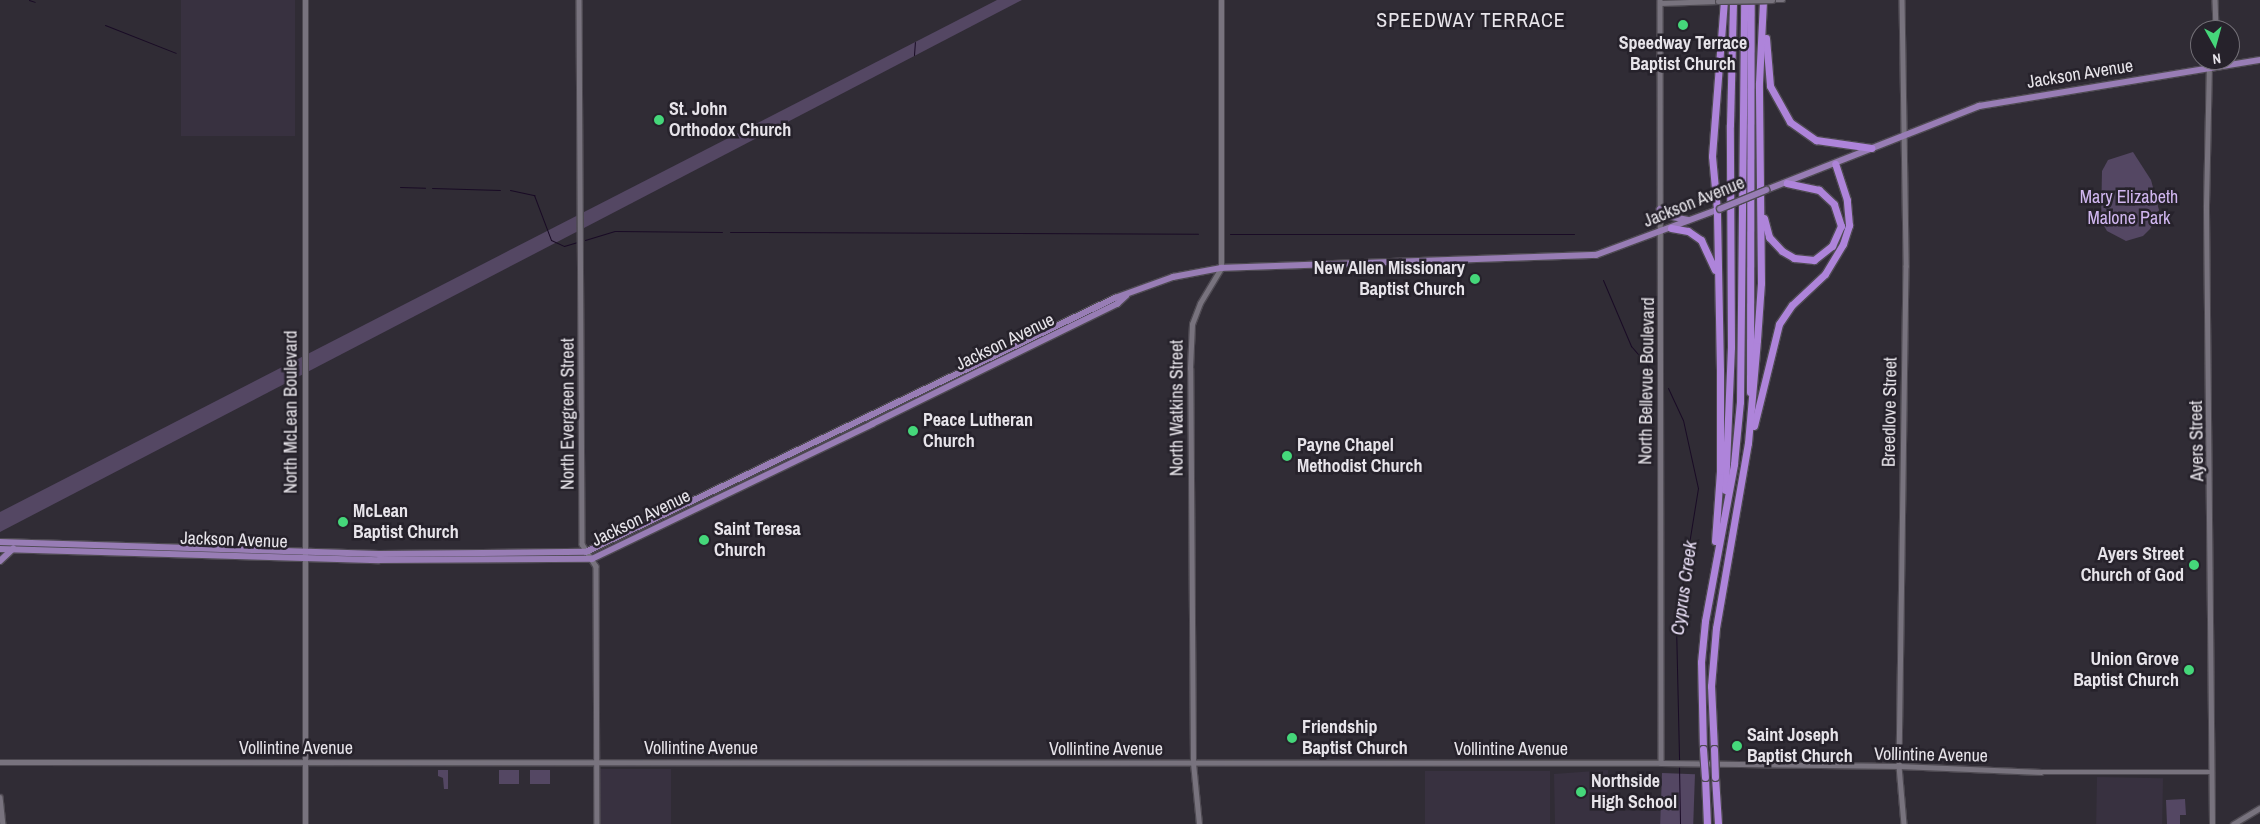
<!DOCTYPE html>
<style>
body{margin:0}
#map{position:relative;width:2260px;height:824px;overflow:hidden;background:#302c35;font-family:"Archivo Narrow",sans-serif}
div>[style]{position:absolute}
.built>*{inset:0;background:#383140;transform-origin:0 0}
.green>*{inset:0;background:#544763;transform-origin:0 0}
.stream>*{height:1px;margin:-0.5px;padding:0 0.5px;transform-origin:0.5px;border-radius:0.5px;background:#190b25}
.roads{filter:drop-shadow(1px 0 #4e4a52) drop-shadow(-1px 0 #4e4a52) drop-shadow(0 1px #4e4a52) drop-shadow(0 -1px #4e4a52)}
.tertiary>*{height:4.5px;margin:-2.25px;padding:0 2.25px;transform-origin:2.25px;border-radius:2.25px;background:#78737e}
.secondary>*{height:5px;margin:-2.5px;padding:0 2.5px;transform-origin:2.5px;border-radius:2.5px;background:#78737e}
.primary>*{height:5.5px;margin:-2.75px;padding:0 2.75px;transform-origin:2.75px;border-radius:2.75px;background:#987db5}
.motorway>*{height:7px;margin:-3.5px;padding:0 3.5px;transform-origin:3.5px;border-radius:3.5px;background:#ae84da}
.bridges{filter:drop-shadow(1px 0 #4e4a52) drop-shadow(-1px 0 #4e4a52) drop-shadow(0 1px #4e4a52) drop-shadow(0 -1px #4e4a52)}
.tertiary-bridge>*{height:4.5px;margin:-2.25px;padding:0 2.25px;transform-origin:2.25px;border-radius:2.25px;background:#78737e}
.primary-bridge>*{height:5.5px;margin:-2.75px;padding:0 2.75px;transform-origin:2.75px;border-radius:2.75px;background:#987db5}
.motorway-bridge>*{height:7px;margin:-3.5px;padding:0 3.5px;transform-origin:3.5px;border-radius:3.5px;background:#ae84da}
.dots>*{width:14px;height:14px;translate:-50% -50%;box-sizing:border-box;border:2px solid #26222b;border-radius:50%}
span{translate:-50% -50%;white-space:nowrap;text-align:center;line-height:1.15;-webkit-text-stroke:5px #26222b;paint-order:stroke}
.poi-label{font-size:18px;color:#e7e4ea;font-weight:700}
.left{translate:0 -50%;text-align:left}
.right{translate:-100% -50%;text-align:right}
.street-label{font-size:18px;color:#e7e4ea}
.park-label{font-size:18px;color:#d1b7f0}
.water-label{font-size:19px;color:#e9dff6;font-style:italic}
.quarter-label{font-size:20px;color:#e7e4ea;letter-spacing:1px}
.north{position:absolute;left:2190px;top:20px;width:50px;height:50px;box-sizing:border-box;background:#26222b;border:1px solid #737077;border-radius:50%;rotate:173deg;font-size:14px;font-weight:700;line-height:20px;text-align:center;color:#e7e4ea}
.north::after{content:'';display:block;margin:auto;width:18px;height:22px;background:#45d77a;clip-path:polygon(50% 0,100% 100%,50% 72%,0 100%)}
</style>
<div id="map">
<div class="built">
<div style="left:181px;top:0;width:114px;height:136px"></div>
<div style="left:600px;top:769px;width:71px;height:55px"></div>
<div style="clip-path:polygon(1608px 770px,1607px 810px,1662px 811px,1662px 824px,1555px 824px,1554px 774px)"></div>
<div style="left:1425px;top:771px;width:125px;height:53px"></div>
<div style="left:2097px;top:777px;width:66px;height:47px;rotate:1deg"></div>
</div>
<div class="green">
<div style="clip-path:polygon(997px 0,1022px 0,0 532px,0 512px)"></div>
<div style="clip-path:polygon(2133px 152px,2151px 180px,2159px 210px,2150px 229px,2143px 236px,2126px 241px,2107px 231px,2101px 221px,2102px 171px,2108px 160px)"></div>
<div style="clip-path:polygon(438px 770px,448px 770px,448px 789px,444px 789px,443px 778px,438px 776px)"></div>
<div style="left:499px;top:770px;width:20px;height:14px"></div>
<div style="left:530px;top:770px;width:20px;height:14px"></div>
<div style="left:1662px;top:773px;width:33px;height:51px;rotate:2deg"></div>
<div style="clip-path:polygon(2185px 799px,2186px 815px,2180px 815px,2180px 824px,2167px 824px,2166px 800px)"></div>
</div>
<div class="stream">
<div style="left:29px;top:0;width:6px;rotate:18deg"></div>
<div style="left:105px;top:25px;width:76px;rotate:21.5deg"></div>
<div style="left:914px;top:55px;width:13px;rotate:-86deg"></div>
<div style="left:400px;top:187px;width:25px;rotate:2deg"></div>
<div style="left:432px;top:188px;width:68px;rotate:1.7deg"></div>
<div style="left:510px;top:190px;width:25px;rotate:12deg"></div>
<div style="left:534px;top:195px;width:48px;rotate:69.3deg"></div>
<div style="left:551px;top:240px;width:14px;rotate:25deg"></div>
<div style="left:564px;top:246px;width:14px;rotate:-17deg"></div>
<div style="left:730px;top:232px;width:468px;rotate:0.2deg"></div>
<div style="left:1230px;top:234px;width:344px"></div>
<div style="left:585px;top:240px;width:31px;rotate:-17deg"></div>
<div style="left:615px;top:231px;width:107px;rotate:0.5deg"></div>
<div style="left:1603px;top:280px;width:72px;rotate:67deg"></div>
<div style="left:1631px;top:346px;width:33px;rotate:49deg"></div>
<div style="left:1668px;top:388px;width:35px;rotate:65deg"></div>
<div style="left:1683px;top:420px;width:70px;rotate:77.6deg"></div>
<div style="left:1698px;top:488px;width:138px;rotate:99.2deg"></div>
<div style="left:1676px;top:624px;width:137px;rotate:88.7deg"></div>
<div style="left:1679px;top:765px;width:59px;rotate:89deg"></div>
</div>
<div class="roads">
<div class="tertiary">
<div style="left:579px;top:0;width:544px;rotate:89.68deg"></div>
<div style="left:582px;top:544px;width:26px;rotate:58deg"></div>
<div style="left:596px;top:566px;width:258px;rotate:89.8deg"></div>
<div style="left:1660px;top:0;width:763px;rotate:89.92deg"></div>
<div style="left:1772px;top:0;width:11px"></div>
<div style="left:1902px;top:0;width:266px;rotate:89.1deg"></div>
<div style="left:1906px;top:266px;width:500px;rotate:90.8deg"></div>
<div style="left:1899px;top:766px;width:58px;rotate:85.1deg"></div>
<div style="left:2215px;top:0;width:30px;rotate:88deg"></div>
<div style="left:1660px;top:3px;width:58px;rotate:-2deg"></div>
<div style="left:0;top:762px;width:1661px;rotate:0.03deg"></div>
<div style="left:1661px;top:763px;width:238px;rotate:0.7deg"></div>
<div style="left:1899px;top:766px;width:142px;rotate:2.4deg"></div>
<div style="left:2041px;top:772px;width:171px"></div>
<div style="left:0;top:797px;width:27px;rotate:84deg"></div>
<div style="left:2212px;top:824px;width:618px;rotate:-90.56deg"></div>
<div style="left:2206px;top:206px;width:138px;rotate:-88.8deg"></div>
<div style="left:2209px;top:68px;width:10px;rotate:-53deg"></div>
</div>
<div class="secondary">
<div style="left:305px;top:0;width:824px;rotate:90deg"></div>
<div style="left:1199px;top:824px;width:61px;rotate:-95.6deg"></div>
<div style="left:1193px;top:763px;width:395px;rotate:-90.4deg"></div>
<div style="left:1190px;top:368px;width:44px;rotate:-87.4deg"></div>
<div style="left:1192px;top:324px;width:22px;rotate:-69deg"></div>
<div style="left:1200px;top:303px;width:41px;rotate:-59deg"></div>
<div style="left:1221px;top:268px;width:268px;rotate:-90deg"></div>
<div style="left:2233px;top:824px;width:31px;rotate:-31deg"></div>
</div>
<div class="primary">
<div style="left:1766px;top:190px;width:229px;rotate:-21.5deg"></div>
<div style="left:1979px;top:106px;width:285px;rotate:-9.3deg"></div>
<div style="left:1660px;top:209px;width:11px;rotate:41deg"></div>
<div style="left:1668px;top:216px;width:20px;rotate:11deg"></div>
<div style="left:0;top:542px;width:379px;rotate:1.8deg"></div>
<div style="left:379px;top:554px;width:207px;rotate:-0.6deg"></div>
<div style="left:586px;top:552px;width:587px;rotate:-25.65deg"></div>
<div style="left:1115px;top:298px;width:62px;rotate:-19.9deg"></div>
<div style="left:1173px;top:277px;width:49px;rotate:-10.6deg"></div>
<div style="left:1221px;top:268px;width:375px;rotate:-2deg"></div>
<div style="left:1596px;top:255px;width:132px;rotate:-20.4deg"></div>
<div style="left:0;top:549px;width:379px;rotate:1.7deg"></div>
<div style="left:379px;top:560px;width:213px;rotate:-0.3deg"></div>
<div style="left:592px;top:559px;width:311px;rotate:-25.7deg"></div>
<div style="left:872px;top:424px;width:273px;rotate:-26.1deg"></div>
<div style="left:1117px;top:304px;width:12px;rotate:-42deg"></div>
<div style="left:0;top:561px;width:18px;rotate:-43deg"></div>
</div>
<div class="motorway">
<div style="left:1766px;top:38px;width:48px;rotate:85.2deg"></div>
<div style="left:1770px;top:86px;width:41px;rotate:60.9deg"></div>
<div style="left:1790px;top:122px;width:32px;rotate:35deg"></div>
<div style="left:1816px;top:140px;width:56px;rotate:8.3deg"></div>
<div style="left:1764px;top:218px;width:20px;rotate:75deg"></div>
<div style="left:1769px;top:237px;width:19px;rotate:47deg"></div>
<div style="left:1782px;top:251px;width:14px;rotate:30deg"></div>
<div style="left:1794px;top:258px;width:20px;rotate:6deg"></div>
<div style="left:1814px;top:260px;width:23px;rotate:-38deg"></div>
<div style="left:1832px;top:246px;width:22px;rotate:-66deg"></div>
<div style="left:1841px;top:226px;width:23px;rotate:-108deg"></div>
<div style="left:1834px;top:204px;width:21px;rotate:-137deg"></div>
<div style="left:1819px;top:190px;width:33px;rotate:-168deg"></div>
<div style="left:1671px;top:228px;width:17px;rotate:10deg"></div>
<div style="left:1688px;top:231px;width:16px;rotate:35deg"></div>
<div style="left:1701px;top:240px;width:33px;rotate:65deg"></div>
<div style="left:1750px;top:392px;width:392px;rotate:-89.9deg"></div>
<div style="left:1754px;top:426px;width:105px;rotate:-76.2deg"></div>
<div style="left:1779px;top:324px;width:23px;rotate:-56deg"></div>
<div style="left:1792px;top:305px;width:45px;rotate:-43.2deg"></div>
<div style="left:1825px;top:274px;width:35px;rotate:-59deg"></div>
<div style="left:1843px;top:244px;width:20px;rotate:-72deg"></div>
<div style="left:1849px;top:225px;width:25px;rotate:-95deg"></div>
<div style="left:1847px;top:200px;width:38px;rotate:-108deg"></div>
<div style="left:1725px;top:490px;width:143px;rotate:-87.6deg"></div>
<div style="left:1731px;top:347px;width:222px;rotate:-90.3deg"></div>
<div style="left:1730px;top:125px;width:125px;rotate:-88.6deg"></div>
<div style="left:1715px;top:541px;width:70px;rotate:-85.9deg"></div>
<div style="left:1720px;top:471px;width:101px;rotate:-90deg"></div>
<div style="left:1720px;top:370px;width:160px;rotate:-91.1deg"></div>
<div style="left:1717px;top:210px;width:54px;rotate:-95.3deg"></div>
<div style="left:1712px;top:156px;width:156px;rotate:-85.6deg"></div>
<div style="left:1703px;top:749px;width:87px;rotate:-91.3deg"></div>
<div style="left:1701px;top:662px;width:41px;rotate:-84.4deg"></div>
<div style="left:1705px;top:621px;width:160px;rotate:-79.5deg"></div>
<div style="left:1734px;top:464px;width:62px;rotate:-84.5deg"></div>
<div style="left:1740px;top:402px;width:402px;rotate:-89.4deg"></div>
<div style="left:1714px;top:749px;width:63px;rotate:-92.7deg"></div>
<div style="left:1711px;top:686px;width:58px;rotate:-85.1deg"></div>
<div style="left:1716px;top:628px;width:188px;rotate:-80.2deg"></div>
<div style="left:1748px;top:443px;width:103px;rotate:-85deg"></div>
<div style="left:1757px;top:340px;width:57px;rotate:-86deg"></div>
<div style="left:1761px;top:283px;width:200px;rotate:-90.6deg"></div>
<div style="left:1759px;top:83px;width:83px;rotate:-87.2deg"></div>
<div style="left:1705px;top:777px;width:47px;rotate:87.6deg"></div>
<div style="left:1715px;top:777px;width:47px;rotate:86.3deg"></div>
</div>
</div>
<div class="bridges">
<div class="tertiary-bridge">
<div style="left:1718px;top:1px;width:54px;rotate:-1.1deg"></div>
</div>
<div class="primary-bridge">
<div style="left:1720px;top:209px;width:50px;rotate:-22.4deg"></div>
</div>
<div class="motorway-bridge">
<div style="left:1703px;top:749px;width:28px;rotate:86deg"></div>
<div style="left:1714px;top:749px;width:28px;rotate:88deg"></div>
</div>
</div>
<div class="dots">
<div style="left:1683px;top:25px;background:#45d77a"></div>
<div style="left:659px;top:120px;background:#45d77a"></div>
<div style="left:1475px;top:279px;background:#45d77a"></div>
<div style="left:913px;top:431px;background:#45d77a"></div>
<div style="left:1287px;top:456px;background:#45d77a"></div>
<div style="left:343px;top:522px;background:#45d77a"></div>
<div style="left:704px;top:540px;background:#45d77a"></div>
<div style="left:2194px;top:565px;background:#45d77a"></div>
<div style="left:2189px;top:670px;background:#45d77a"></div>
<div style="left:1292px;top:738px;background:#45d77a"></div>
<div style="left:1737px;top:746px;background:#45d77a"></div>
<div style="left:1581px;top:792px;background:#45d77a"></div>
</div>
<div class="poi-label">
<span style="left:1683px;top:54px">Speedway Terrace<br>Baptist Church</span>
<span class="left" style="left:669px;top:120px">St. John<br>Orthodox Church</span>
<span class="right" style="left:1465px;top:279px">New Allen Missionary<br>Baptist Church</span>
<span class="left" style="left:923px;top:431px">Peace Lutheran<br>Church</span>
<span class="left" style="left:1297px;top:456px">Payne Chapel<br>Methodist Church</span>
<span class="left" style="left:353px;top:522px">McLean<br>Baptist Church</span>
<span class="left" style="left:714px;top:540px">Saint Teresa<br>Church</span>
<span class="right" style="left:2184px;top:565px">Ayers Street<br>Church of God</span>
<span class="right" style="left:2179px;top:670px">Union Grove<br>Baptist Church</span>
<span class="left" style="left:1302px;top:738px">Friendship<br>Baptist Church</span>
<span class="left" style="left:1747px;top:746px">Saint Joseph<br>Baptist Church</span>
<span class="left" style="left:1591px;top:792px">Northside<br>High School</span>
</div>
<div class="street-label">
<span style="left:2080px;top:74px;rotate:-9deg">Jackson Avenue</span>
<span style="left:1694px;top:202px;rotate:-22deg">Jackson Avenue</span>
<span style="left:1005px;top:342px;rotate:-26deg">Jackson Avenue</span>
<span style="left:1647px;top:381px;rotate:-89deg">North Bellevue Boulevard</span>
<span style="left:1177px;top:408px;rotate:-90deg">North Watkins Street</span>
<span style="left:291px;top:412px;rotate:-90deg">North McLean Boulevard</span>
<span style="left:1890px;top:412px;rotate:-89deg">Breedlove Street</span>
<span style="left:568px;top:414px;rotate:-90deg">North Evergreen Street</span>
<span style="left:2197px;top:441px;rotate:-91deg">Ayers Street</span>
<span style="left:641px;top:518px;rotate:-26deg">Jackson Avenue</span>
<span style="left:234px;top:540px;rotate:2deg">Jackson Avenue</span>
<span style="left:296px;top:748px">Vollintine Avenue</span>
<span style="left:701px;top:748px">Vollintine Avenue</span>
<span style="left:1106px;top:749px">Vollintine Avenue</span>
<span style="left:1511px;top:749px">Vollintine Avenue</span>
<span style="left:1931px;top:755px;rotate:1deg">Vollintine Avenue</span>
</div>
<div class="park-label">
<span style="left:2129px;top:208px">Mary Elizabeth<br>Malone Park</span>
</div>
<div class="water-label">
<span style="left:1684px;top:588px;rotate:-82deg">Cyprus Creek</span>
</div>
<div class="quarter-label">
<span style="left:1471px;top:19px">SPEEDWAY TERRACE</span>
</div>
<div class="north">N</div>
</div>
